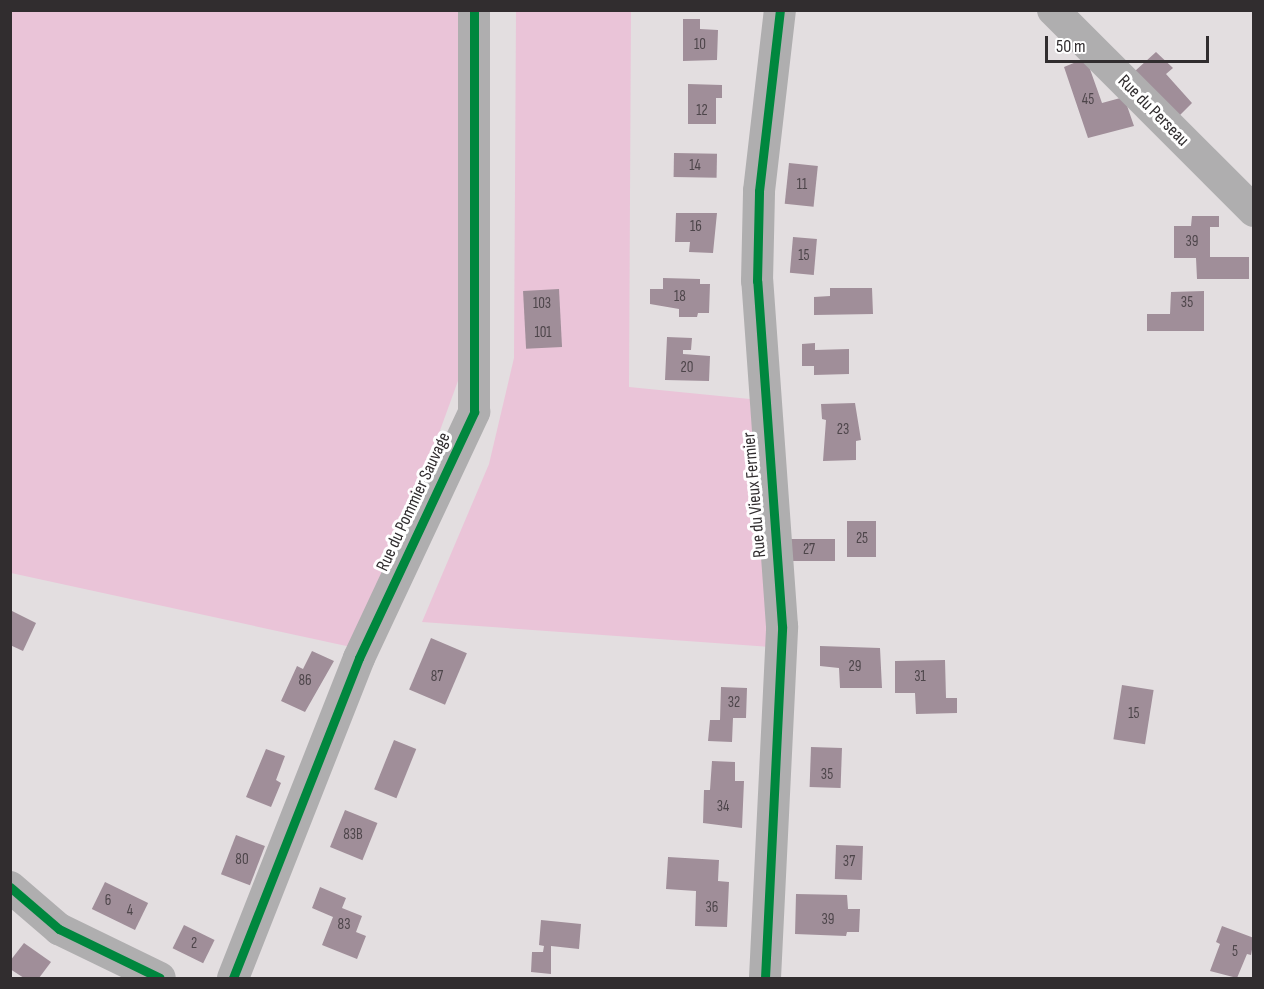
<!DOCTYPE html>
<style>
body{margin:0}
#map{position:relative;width:1264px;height:989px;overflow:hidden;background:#e3dee0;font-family:"Sofia Sans Condensed",sans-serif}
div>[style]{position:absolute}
.green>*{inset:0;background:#eac4d8}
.building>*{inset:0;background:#a08e99;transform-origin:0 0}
.minor>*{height:32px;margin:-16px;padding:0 16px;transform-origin:16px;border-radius:16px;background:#afaeaf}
.cycleway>*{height:9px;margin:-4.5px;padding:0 4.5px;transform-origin:4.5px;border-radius:4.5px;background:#00873e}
span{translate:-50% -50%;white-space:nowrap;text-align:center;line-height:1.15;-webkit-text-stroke:6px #fff;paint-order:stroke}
.number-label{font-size:15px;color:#4d454a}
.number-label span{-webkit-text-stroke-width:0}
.street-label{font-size:18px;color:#312d2f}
.frame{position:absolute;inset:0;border:12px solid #312d2f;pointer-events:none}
.scale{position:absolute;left:1045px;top:36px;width:164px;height:27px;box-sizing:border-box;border:3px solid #312d2f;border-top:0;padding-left:8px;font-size:18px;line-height:21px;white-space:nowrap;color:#312d2f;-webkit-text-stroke:4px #fff;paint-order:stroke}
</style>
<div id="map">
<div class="green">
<div style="clip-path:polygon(11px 11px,465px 11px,467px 356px,372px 618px,351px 647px,11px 573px)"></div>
<div style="clip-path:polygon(516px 11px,631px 11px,629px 387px,750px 399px,770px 647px,422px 622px,489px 464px,514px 358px)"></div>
</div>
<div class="building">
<div style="clip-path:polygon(683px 19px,700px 19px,700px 29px,718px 30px,717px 60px,683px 61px)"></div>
<div style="clip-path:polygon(1156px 52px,1173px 68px,1166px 74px,1192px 103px,1178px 117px,1135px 71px)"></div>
<div style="clip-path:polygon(1086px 58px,1102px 103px,1124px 97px,1134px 126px,1088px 138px,1064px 67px)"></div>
<div style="clip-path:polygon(688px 84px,722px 85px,722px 98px,716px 98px,716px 124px,688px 124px)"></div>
<div style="left:674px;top:153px;width:43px;height:24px;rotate:1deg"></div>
<div style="left:789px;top:163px;width:29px;height:41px;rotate:6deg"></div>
<div style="clip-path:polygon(676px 213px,717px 213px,713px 253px,689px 252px,690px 242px,675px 242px)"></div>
<div style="clip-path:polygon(1192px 216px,1219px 216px,1219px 227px,1210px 227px,1210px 257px,1249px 257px,1249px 279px,1197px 279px,1196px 258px,1174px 258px,1174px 226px,1191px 226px)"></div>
<div style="left:793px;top:237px;width:24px;height:36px;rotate:5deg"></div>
<div style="clip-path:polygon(663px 278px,700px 279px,700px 284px,710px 284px,709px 313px,698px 313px,697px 317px,679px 317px,679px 309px,650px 304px,650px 289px,663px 289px)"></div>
<div style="clip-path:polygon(830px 288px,872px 288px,873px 314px,814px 315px,814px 297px,830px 296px)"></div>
<div style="left:559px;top:289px;width:58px;height:36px;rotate:87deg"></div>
<div style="clip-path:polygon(1204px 291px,1204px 331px,1147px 331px,1147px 314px,1170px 314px,1171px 292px)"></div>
<div style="clip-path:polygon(667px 337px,692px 338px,691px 350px,683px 350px,683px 354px,710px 356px,709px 381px,665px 380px)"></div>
<div style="clip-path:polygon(815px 343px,815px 350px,849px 349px,849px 374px,814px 375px,814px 366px,802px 366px,802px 344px)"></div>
<div style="clip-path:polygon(855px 403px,861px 440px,856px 441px,856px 460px,823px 461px,826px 420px,822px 419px,821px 404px)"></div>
<div style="left:847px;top:521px;width:29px;height:36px"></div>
<div style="left:782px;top:539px;width:53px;height:22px"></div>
<div style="clip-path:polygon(10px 610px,36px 623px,23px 651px,10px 645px)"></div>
<div style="left:431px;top:638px;width:39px;height:56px;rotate:23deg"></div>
<div style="clip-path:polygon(820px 646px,880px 648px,882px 688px,840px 688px,839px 668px,820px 666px)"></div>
<div style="clip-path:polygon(312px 651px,334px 661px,305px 712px,281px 701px,297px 666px,303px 669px)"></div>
<div style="clip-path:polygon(945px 660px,946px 698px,957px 698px,957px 713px,916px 714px,915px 693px,895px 693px,895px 661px)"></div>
<div style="left:1122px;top:685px;width:32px;height:55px;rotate:9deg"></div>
<div style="clip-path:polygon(721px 687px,747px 688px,746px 718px,733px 718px,732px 742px,708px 741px,710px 720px,720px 720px)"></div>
<div style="left:394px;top:740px;width:24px;height:53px;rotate:22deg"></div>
<div style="left:811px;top:747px;width:31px;height:40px;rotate:2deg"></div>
<div style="clip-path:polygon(266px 749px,285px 756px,276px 780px,281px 783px,271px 807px,246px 797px)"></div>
<div style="clip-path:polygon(712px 761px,735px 762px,735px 781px,744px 781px,742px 828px,703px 823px,704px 790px,710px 790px)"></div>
<div style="left:345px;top:810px;width:35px;height:40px;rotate:22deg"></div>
<div style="left:236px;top:835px;width:31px;height:42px;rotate:21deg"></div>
<div style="left:836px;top:845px;width:27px;height:34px;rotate:2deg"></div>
<div style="clip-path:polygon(668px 857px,719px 860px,718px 881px,729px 882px,727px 927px,695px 926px,696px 891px,666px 889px)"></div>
<div style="left:105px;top:882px;width:48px;height:30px;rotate:26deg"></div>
<div style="clip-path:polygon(320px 887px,346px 898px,342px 908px,362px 916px,356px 932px,366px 936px,357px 959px,322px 945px,333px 917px,312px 908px)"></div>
<div style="clip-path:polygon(796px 894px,847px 895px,848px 909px,860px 909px,859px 932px,847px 932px,846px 936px,795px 934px)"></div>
<div style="clip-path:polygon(541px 920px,581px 924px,579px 949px,551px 946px,551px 974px,531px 972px,532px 952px,543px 952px,544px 946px,539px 945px)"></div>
<div style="left:184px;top:925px;width:34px;height:26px;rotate:26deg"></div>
<div style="clip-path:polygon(1222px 926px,1254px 938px,1251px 955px,1247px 954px,1237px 978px,1210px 971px,1220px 944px,1216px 942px)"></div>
<div style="clip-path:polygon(24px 943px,51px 962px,39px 978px,24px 978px,10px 969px,10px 961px)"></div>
</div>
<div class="minor">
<div style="left:1053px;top:10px;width:284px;rotate:45deg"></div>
<div style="left:10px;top:887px;width:65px;rotate:40.6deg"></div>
<div style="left:59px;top:929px;width:112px;rotate:25.9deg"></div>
<div style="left:233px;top:978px;width:344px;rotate:-68.5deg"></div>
<div style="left:359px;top:658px;width:272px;rotate:-64.9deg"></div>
<div style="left:474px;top:412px;width:402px;rotate:-90deg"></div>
<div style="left:765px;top:978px;width:352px;rotate:-87.2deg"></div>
<div style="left:782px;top:626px;width:346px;rotate:-94.1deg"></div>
<div style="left:757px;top:281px;width:90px;rotate:-88.7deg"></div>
<div style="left:759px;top:191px;width:182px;rotate:-83.4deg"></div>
</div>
<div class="cycleway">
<div style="left:10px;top:887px;width:65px;rotate:40.6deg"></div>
<div style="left:59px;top:929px;width:112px;rotate:25.9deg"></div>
<div style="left:233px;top:978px;width:344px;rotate:-68.5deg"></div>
<div style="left:359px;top:658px;width:272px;rotate:-64.9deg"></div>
<div style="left:474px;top:412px;width:402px;rotate:-90deg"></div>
<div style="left:765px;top:978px;width:352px;rotate:-87.2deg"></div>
<div style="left:782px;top:626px;width:346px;rotate:-94.1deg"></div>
<div style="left:757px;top:281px;width:90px;rotate:-88.7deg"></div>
<div style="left:759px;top:191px;width:182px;rotate:-83.4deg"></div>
</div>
<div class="number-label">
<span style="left:700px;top:45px">10</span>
<span style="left:1088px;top:100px">45</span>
<span style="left:702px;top:111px">12</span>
<span style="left:695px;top:166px">14</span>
<span style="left:802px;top:185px">11</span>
<span style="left:696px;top:227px">16</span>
<span style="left:1192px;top:242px">39</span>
<span style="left:804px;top:256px">15</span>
<span style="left:680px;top:297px">18</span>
<span style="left:1187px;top:303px">35</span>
<span style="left:542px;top:304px">103</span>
<span style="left:543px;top:333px">101</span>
<span style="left:687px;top:368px">20</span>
<span style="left:843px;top:430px">23</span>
<span style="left:862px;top:539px">25</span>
<span style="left:809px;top:550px">27</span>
<span style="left:855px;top:667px">29</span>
<span style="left:437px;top:677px">87</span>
<span style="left:920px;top:677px">31</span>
<span style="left:305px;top:681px">86</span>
<span style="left:734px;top:703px">32</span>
<span style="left:1134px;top:714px">15</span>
<span style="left:827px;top:775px">35</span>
<span style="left:723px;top:807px">34</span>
<span style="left:353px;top:835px">83B</span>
<span style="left:242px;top:860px">80</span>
<span style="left:849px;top:862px">37</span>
<span style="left:108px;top:901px">6</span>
<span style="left:712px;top:908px">36</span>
<span style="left:130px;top:911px">4</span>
<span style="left:828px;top:920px">39</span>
<span style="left:344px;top:925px">83</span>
<span style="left:194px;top:944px">2</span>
<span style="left:1235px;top:952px">5</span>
</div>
<div class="street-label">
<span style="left:1153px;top:111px;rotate:45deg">Rue du Perseau</span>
<span style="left:755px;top:495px;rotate:-95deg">Rue du Vieux Fermier</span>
<span style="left:414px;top:502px;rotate:-65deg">Rue du Pommier Sauvage</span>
</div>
<div class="frame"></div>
<div class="scale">50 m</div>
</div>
